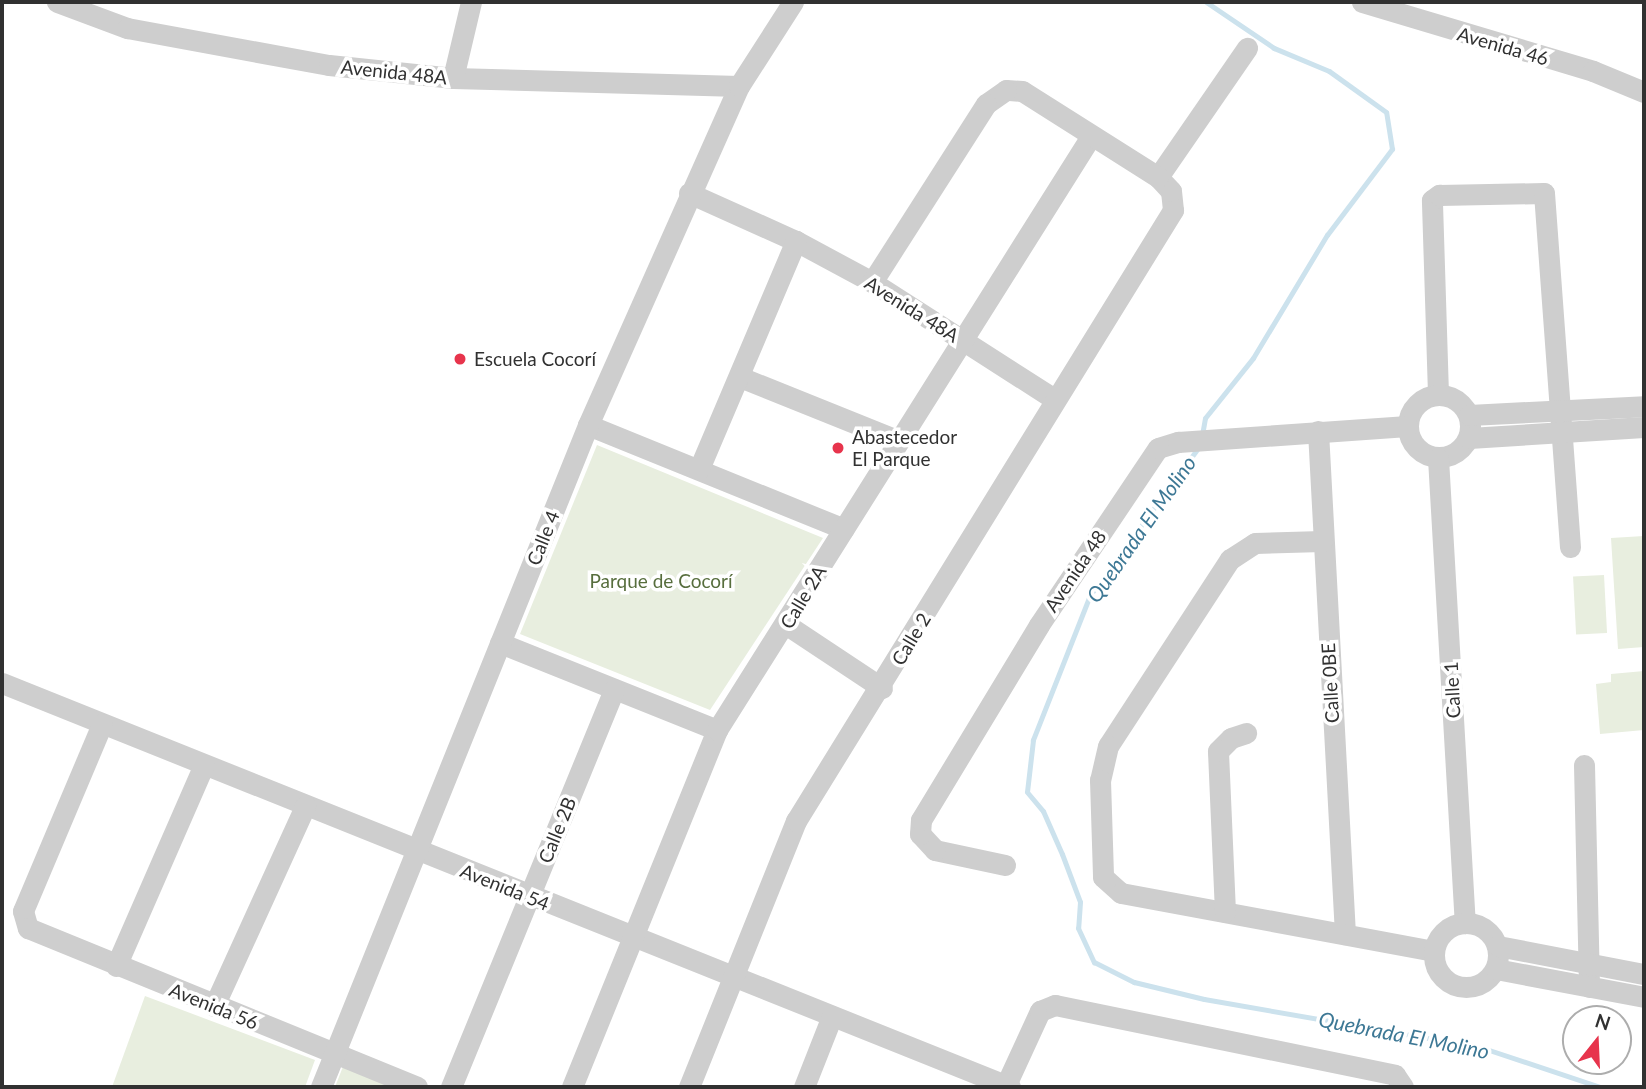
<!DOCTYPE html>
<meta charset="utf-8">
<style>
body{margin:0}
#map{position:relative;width:1646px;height:1089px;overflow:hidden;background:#fff;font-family:Lato,sans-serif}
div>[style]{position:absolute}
.green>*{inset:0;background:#e8eedf;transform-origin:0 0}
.stream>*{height:5px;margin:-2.5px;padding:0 2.5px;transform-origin:2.5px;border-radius:2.5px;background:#cce2ed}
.minor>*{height:21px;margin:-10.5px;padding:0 10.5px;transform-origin:10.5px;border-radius:10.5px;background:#cecece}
.minor>.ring{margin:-10.5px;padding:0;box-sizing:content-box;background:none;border:21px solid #cecece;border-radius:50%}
.dots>*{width:19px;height:19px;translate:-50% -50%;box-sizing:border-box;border:4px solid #fff;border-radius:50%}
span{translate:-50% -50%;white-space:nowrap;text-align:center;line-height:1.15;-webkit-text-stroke:7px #fff;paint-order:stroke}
.street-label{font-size:19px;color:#313131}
.poi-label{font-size:19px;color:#313131}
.left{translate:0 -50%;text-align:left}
.park-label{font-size:19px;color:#576e3d}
.water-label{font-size:21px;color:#3d7895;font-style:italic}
.frame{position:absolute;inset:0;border:4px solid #313131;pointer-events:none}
.north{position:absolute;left:1562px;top:1005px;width:70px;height:70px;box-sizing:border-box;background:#fff;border:2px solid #adadad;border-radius:50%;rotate:18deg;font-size:19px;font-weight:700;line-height:28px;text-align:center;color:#313131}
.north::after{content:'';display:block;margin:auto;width:24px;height:32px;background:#e7344c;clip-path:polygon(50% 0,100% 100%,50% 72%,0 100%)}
</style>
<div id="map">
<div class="green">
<div style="clip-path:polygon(597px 445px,823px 538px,710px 710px,520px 634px)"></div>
<div style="clip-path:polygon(1644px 536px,1644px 647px,1618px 649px,1611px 538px)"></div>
<div style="left:1604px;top:575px;width:58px;height:31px;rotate:87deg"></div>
<div style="clip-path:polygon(1644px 671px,1644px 730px,1600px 734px,1596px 684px,1611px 682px,1611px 674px)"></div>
<div style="clip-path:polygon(145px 996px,315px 1060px,305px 1087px,112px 1087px)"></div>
<div style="clip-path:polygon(344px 1064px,402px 1087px,335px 1087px)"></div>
</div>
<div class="stream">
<div style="left:1202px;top:435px;width:17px;rotate:-80deg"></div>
<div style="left:1205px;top:418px;width:77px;rotate:-51.3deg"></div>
<div style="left:1253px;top:358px;width:144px;rotate:-59deg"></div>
<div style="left:1327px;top:235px;width:108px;rotate:-52.9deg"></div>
<div style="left:1392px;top:149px;width:37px;rotate:-99deg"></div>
<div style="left:1386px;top:112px;width:70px;rotate:-144.3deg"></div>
<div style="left:1329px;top:71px;width:60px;rotate:-157.3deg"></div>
<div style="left:1274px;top:48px;width:82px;rotate:-145.9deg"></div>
<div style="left:1198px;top:448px;width:182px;rotate:126.3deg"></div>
<div style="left:1090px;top:595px;width:156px;rotate:111.5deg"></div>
<div style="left:1033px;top:740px;width:52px;rotate:96.6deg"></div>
<div style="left:1027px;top:792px;width:25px;rotate:50deg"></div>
<div style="left:1043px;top:811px;width:47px;rotate:66.2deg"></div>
<div style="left:1062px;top:854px;width:51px;rotate:69.4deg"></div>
<div style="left:1080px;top:902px;width:26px;rotate:94deg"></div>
<div style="left:1078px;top:928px;width:38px;rotate:65deg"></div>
<div style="left:1094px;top:962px;width:45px;rotate:26.6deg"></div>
<div style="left:1134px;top:982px;width:72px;rotate:13.7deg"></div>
<div style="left:1204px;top:999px;width:280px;rotate:9.9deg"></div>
<div style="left:1480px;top:1047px;width:126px;rotate:18.4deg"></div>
</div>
<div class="minor">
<div style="left:57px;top:2px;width:75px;rotate:20.4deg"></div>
<div style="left:127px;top:28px;width:205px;rotate:10.4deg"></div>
<div style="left:329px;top:65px;width:125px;rotate:6deg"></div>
<div style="left:453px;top:78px;width:286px;rotate:1.6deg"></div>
<div style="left:1362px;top:2px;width:241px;rotate:16.6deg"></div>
<div style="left:1593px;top:71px;width:55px;rotate:22.4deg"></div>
<div style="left:453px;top:78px;width:78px;rotate:-76.7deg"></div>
<div style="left:1158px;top:177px;width:157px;rotate:-55.4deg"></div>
<div style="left:689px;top:193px;width:117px;rotate:24.2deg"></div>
<div style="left:796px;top:241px;width:86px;rotate:28.3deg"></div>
<div style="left:872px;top:282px;width:215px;rotate:32.7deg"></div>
<div style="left:740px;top:377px;width:171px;rotate:21.9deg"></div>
<div style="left:1438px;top:394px;width:194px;rotate:-91.8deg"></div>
<div style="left:1432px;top:200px;width:9px;rotate:-36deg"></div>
<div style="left:1439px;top:195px;width:105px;rotate:-1.1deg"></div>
<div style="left:1544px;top:193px;width:355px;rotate:85.8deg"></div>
<div class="ring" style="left:1408px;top:395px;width:41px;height:41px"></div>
<div style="left:1469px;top:415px;width:175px;rotate:-2.9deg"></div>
<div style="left:588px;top:425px;width:276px;rotate:22.1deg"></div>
<div style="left:1318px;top:431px;width:504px;rotate:86.93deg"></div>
<div style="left:1469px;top:438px;width:175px;rotate:-3.6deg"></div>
<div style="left:1438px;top:458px;width:466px;rotate:86.7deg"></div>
<div style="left:699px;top:469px;width:248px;rotate:-67deg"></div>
<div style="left:1322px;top:541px;width:67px;rotate:178.3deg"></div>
<div style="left:1255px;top:543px;width:30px;rotate:147deg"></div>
<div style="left:1230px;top:559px;width:223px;rotate:123.1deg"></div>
<div style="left:1108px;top:746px;width:35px;rotate:103deg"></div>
<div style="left:1100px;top:780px;width:97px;rotate:88.2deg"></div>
<div style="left:1103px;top:877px;width:24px;rotate:42deg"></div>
<div style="left:1121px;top:893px;width:318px;rotate:10.5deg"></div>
<div style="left:787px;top:625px;width:114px;rotate:33.6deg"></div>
<div style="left:500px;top:643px;width:234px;rotate:21.8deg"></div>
<div style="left:2px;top:683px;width:1086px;rotate:21.84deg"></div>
<div style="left:102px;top:724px;width:203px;rotate:112.9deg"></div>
<div style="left:23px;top:911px;width:18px;rotate:74deg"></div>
<div style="left:28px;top:928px;width:420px;rotate:22.2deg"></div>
<div style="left:1584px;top:765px;width:222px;rotate:88.7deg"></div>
<div style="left:1005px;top:865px;width:72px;rotate:-167.9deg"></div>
<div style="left:935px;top:850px;width:22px;rotate:-133deg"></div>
<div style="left:920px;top:834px;width:14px;rotate:-86deg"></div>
<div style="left:921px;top:820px;width:228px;rotate:-58.8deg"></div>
<div style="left:1039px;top:625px;width:213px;rotate:-56.1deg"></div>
<div style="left:1158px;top:448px;width:21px;rotate:-17deg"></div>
<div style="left:1178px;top:442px;width:230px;rotate:-4deg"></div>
<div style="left:1225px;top:912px;width:161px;rotate:-92.5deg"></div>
<div style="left:1218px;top:751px;width:18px;rotate:-45deg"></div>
<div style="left:1231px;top:738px;width:16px;rotate:-18deg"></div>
<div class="ring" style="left:1434px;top:923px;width:43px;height:43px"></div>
<div style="left:1498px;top:946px;width:149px;rotate:10.9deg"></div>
<div style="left:116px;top:966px;width:219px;rotate:-66.4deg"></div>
<div style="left:1496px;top:969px;width:151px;rotate:10.7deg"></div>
<div style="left:214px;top:1006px;width:220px;rotate:-65.5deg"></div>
<div style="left:321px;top:1087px;width:714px;rotate:-68.03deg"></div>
<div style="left:588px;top:425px;width:371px;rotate:-66deg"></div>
<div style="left:739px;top:86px;width:100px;rotate:-57.3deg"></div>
<div style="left:451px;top:1087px;width:430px;rotate:-67.7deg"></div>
<div style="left:572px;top:1087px;width:385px;rotate:-67.9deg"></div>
<div style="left:717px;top:730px;width:702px;rotate:-57.8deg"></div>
<div style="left:689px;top:1087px;width:287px;rotate:-68.1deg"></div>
<div style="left:796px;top:821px;width:718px;rotate:-58.32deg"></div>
<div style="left:1173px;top:210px;width:19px;rotate:-96deg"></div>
<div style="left:1171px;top:191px;width:19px;rotate:-133deg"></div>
<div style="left:1158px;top:177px;width:161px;rotate:-147.7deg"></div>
<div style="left:1022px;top:91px;width:16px;rotate:-176deg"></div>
<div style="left:1006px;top:90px;width:24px;rotate:145deg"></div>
<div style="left:986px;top:104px;width:211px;rotate:122.6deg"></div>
<div style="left:804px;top:1087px;width:76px;rotate:-68.5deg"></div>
<div style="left:1005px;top:1087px;width:84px;rotate:-65.3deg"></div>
<div style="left:1040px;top:1011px;width:16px;rotate:-22deg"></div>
<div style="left:1055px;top:1005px;width:347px;rotate:11.6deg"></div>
<div style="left:1395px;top:1075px;width:14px;rotate:56deg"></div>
</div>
<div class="dots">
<div style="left:460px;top:359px;background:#e7344c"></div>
<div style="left:838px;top:448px;background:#e7344c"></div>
</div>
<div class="street-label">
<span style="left:1503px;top:46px;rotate:16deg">Avenida 46</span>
<span style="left:394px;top:72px;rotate:6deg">Avenida 48A</span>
<span style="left:912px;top:309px;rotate:32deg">Avenida 48A</span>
<span style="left:543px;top:538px;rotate:-68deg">Calle 4</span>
<span style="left:1075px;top:571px;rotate:-56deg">Avenida 48</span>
<span style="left:803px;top:597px;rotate:-59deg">Calle 2A</span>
<span style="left:911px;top:639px;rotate:-59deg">Calle 2</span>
<span style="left:1330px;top:683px;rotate:-93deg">Calle 0BE</span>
<span style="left:1452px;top:690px;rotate:-93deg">Calle 1</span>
<span style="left:557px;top:830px;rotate:-68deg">Calle 2B</span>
<span style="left:505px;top:887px;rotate:22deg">Avenida 54</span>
<span style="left:214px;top:1006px;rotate:22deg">Avenida 56</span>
</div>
<div class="poi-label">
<span class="left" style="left:474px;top:359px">Escuela Cocorí</span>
<span class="left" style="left:852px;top:448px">Abastecedor<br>El Parque</span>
</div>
<div class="park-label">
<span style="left:661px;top:581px">Parque de Cocorí</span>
</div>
<div class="water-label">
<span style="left:1141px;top:529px;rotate:-55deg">Quebrada El Molino</span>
<span style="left:1404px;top:1035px;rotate:11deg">Quebrada El Molino</span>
</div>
<div class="frame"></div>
<div class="north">N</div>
</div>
